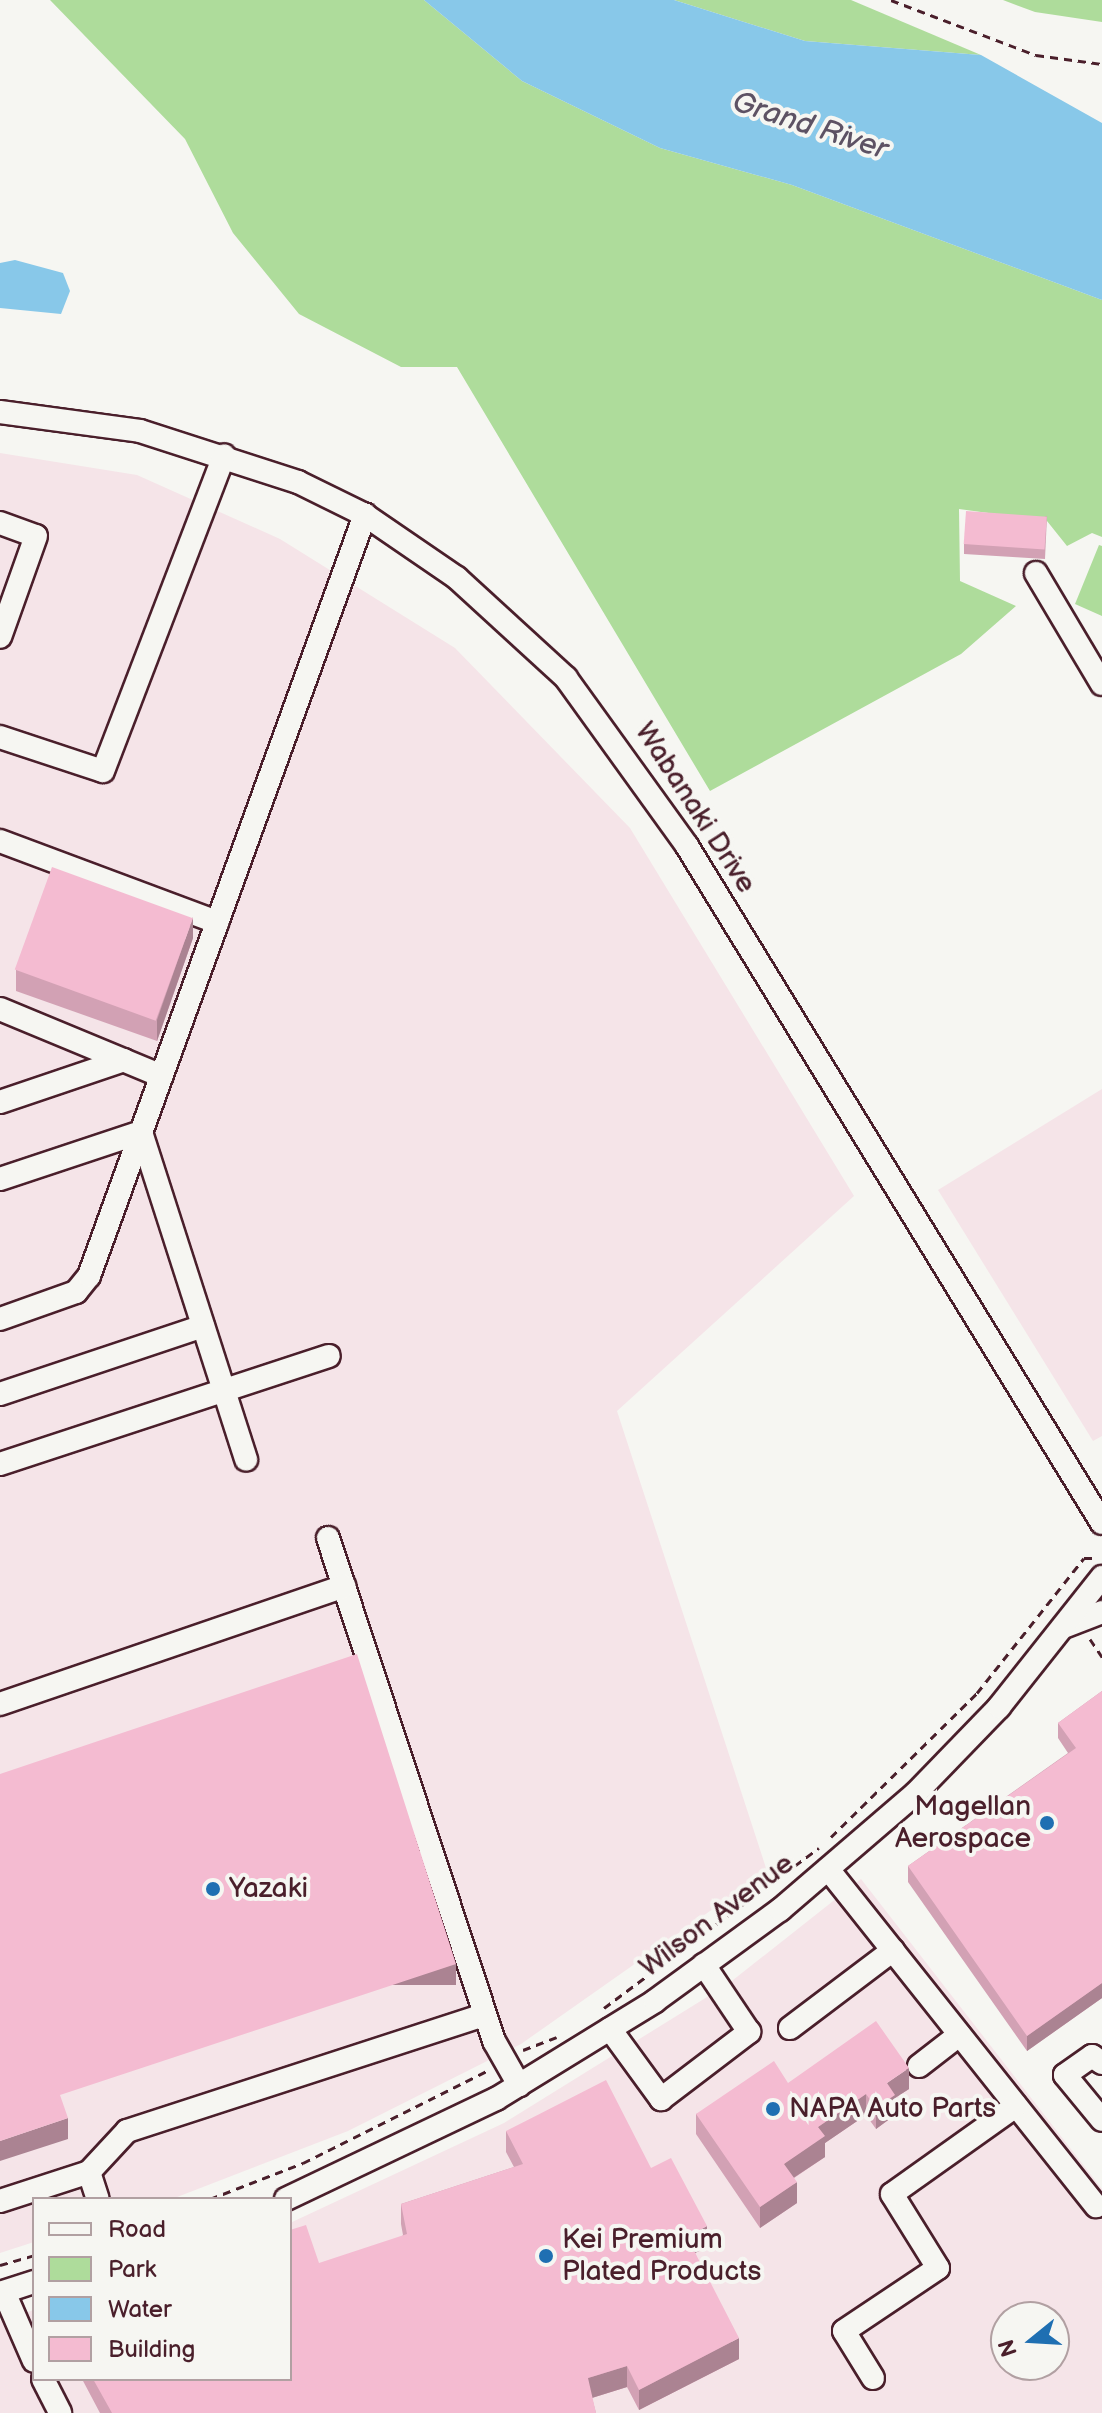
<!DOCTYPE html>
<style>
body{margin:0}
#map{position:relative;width:1102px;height:2413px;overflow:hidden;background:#f6f6f2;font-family:"Balsamiq Sans",sans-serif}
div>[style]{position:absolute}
.built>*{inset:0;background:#f5e4e8}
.green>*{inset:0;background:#aedc9b}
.water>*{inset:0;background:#88c8e9}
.path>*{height:3px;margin-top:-1.5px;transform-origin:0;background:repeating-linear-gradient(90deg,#4a1f2b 0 8px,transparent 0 14px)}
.roads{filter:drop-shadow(2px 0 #4a1f2b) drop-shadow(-2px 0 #4a1f2b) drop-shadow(0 2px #4a1f2b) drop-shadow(0 -2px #4a1f2b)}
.minor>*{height:22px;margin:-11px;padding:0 11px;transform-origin:11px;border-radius:11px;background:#f6f6f2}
.wall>*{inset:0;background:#d2a1b4}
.shaded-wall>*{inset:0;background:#ab8392;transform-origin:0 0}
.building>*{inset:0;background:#f4bbd1;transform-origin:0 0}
.dots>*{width:22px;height:22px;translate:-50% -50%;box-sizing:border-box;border:4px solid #f6f6f2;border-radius:50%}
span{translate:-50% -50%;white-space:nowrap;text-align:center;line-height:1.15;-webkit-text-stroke:8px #f6f6f2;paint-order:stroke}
.street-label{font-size:28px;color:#4a1f2b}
.poi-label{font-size:28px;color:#4a1f2b}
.right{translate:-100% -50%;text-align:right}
.left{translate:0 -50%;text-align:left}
.water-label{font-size:30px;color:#5d5264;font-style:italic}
.legend{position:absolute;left:32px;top:2197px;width:260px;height:184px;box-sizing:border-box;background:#f6f6f2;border:2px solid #b1a0a2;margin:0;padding:10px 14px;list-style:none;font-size:24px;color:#4a1f2b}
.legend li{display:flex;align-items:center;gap:16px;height:40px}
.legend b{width:40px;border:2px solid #b1a0a2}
.north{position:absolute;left:990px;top:2301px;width:80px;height:80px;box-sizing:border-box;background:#f6f6f2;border:2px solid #b1a0a2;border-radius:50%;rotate:252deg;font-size:22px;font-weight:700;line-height:32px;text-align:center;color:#4a1f2b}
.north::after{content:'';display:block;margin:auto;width:28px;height:36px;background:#1f6fb2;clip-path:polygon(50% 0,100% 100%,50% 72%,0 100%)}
</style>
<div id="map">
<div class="built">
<div style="clip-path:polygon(0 453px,137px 475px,280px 539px,455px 648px,630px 828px,854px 1196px,617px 1411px,767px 1871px,521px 2044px,348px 2131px,172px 2199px,34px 2199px,34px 2242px,0 2253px)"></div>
<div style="clip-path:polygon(1102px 1089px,1102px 1436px,1093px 1441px,938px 1190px)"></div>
<div style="clip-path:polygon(evenodd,861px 1879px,1102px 2189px,1102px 2413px,0 2413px,0 2321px,34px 2310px,34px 2379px,290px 2379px,290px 2223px,504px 2123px,728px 1984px,861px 1879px,1006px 2317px,1054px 2317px,1054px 2365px,1006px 2365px,1006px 2317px)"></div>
</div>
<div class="green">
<div style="clip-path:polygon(50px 0,424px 0,522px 81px,660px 148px,792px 185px,1102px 300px,1102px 537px,1092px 533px,1067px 546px,1047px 521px,959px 509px,960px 581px,1016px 606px,961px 654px,710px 791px,457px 367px,401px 367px,299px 314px,233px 233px,185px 139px)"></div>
<div style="clip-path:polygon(674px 0,851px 0,981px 55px,805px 41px)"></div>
<div style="clip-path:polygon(1003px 0,1102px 0,1102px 22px,1035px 12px)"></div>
<div style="clip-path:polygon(1099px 545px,1102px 546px,1102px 616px,1075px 604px)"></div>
</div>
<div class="water">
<div style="clip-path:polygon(424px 0,674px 0,805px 41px,981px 55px,1102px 123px,1102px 300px,792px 185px,660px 148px,522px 81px)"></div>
<div style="clip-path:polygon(15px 260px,63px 273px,70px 291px,61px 314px,0 308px,0 263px)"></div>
</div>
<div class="path">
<div style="left:891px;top:0;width:155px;rotate:20.8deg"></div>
<div style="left:1036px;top:55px;width:67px;rotate:7.8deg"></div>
<div style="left:1090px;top:1639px;width:22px;rotate:56deg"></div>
<div style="left:831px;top:1837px;width:205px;rotate:-44.6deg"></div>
<div style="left:977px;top:1693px;width:172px;rotate:-51.6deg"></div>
<div style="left:1084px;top:1558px;width:11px"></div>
<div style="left:604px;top:2008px;width:268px;rotate:-36.7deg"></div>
<div style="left:523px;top:2050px;width:36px;rotate:-21deg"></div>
<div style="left:210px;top:2199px;width:100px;rotate:-21.2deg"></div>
<div style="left:303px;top:2163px;width:208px;rotate:-26.6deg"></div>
<div style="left:0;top:2265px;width:35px;rotate:-16deg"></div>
</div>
<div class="roads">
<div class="minor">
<div style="left:0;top:412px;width:141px;rotate:7.7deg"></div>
<div style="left:140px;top:431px;width:166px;rotate:17.9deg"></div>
<div style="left:298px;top:482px;width:75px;rotate:26.2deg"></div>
<div style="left:365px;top:515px;width:112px;rotate:34.4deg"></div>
<div style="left:457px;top:578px;width:148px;rotate:42.5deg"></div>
<div style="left:566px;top:678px;width:207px;rotate:54.2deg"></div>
<div style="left:687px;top:846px;width:794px;rotate:58.49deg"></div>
<div style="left:0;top:523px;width:38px;rotate:20deg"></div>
<div style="left:36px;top:536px;width:107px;rotate:109.6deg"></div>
<div style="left:1036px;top:573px;width:129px;rotate:59.3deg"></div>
<div style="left:0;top:737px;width:108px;rotate:18.3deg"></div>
<div style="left:103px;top:771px;width:338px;rotate:-69deg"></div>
<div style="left:0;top:841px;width:232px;rotate:20.5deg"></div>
<div style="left:0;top:1009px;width:175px;rotate:22.5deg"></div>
<div style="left:0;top:1102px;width:131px;rotate:-18.7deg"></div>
<div style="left:0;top:1179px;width:149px;rotate:-18.4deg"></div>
<div style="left:141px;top:1132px;width:344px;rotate:72.2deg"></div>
<div style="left:0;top:1319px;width:81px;rotate:-19.6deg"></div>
<div style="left:76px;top:1292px;width:21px;rotate:-51deg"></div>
<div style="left:89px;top:1276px;width:810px;rotate:-70.07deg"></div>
<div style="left:0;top:1394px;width:214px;rotate:-18.5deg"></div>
<div style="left:0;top:1464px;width:346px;rotate:-18.2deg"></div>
<div style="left:328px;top:1538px;width:530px;rotate:71.74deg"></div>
<div style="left:494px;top:2041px;width:51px;rotate:60.4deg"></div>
<div style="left:1066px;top:1626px;width:39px;rotate:-21deg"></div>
<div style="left:0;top:1704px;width:364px;rotate:-18.9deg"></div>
<div style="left:828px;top:1869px;width:431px;rotate:51.5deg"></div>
<div style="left:790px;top:2028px;width:129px;rotate:-37.1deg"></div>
<div style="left:610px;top:2029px;width:87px;rotate:53.9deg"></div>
<div style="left:661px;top:2099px;width:111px;rotate:-37.3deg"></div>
<div style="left:749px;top:2032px;width:81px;rotate:-123.9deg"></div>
<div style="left:1102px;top:2063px;width:12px;rotate:-145deg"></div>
<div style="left:1092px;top:2056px;width:33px;rotate:145deg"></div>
<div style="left:1065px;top:2075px;width:58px;rotate:50.6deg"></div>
<div style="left:919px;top:2066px;width:51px;rotate:-37.8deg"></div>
<div style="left:89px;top:2172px;width:28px;rotate:72deg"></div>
<div style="left:286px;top:2199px;width:233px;rotate:-25.5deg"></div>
<div style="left:496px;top:2099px;width:187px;rotate:-31.6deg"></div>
<div style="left:655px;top:2001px;width:155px;rotate:-36.1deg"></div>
<div style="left:780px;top:1910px;width:179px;rotate:-40.7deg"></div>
<div style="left:916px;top:1793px;width:120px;rotate:-46deg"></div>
<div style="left:999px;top:1707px;width:166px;rotate:-51.6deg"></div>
<div style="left:0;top:2201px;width:94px;rotate:-18deg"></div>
<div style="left:89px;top:2172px;width:56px;rotate:-47.2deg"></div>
<div style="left:127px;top:2131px;width:376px;rotate:-18deg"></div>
<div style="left:4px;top:2292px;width:75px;rotate:66.5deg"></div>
<div style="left:0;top:2293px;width:36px;rotate:-18deg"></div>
<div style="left:873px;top:2378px;width:55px;rotate:-121.7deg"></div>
<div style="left:844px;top:2331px;width:113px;rotate:-33.8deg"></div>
<div style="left:938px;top:2268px;width:87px;rotate:-121.9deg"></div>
<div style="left:892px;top:2194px;width:152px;rotate:-35.4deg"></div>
<div style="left:43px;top:2379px;width:38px;rotate:63deg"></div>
</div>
</div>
<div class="wall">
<div style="clip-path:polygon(1047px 516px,1045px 559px,964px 554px,964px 544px)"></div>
<div style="clip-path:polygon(193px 938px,157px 1041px,16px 991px,16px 970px)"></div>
<div style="clip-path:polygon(1102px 1691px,1102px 1998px,1027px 2051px,908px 1882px,908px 1866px,1068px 1753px,1058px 1738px,1058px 1723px)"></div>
<div style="clip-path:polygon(788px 2083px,909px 2089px,895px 2098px,895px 2115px,876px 2129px,866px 2115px,825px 2143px,825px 2157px,794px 2178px,797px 2203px,760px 2228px,696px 2134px,696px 2114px)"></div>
<div style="clip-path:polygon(506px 2131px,651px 2168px,707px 2247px,695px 2253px,739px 2359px,639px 2410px,627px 2387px,592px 2398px,596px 2413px,100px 2413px,82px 2379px,290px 2379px,403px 2235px,401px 2224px,401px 2204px,514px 2167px,506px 2152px)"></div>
</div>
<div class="shaded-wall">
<div style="clip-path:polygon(193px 917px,193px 938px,157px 1041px,157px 1020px)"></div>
<div style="left:456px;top:1964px;width:21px;height:417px;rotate:90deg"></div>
<div style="clip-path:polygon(1102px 1983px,1102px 1998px,1027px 2051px,1027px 2036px)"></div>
<div style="clip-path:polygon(909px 2068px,909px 2089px,895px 2098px,895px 2115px,876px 2129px,876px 2108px,887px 2083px)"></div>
<div style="clip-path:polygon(866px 2094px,866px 2115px,825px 2143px,825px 2157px,784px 2184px,784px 2164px,818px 2127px)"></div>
<div style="clip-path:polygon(68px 2118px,68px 2139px,0 2161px,0 2141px)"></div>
<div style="clip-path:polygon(797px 2182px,797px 2203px,760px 2228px,760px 2207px)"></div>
<div style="clip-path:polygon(707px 2226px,707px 2247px,687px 2257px,687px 2237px)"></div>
<div style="clip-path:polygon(739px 2338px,739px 2359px,639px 2410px,639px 2390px)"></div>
<div style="clip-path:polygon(627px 2366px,627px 2387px,588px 2399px,588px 2378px)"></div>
</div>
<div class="building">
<div style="left:966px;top:511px;width:81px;height:33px;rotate:4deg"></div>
<div style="left:52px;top:867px;width:150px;height:109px;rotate:20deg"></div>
<div style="clip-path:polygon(357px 1654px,456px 1964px,60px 2095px,68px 2118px,0 2141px,0 1774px)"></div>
<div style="clip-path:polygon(1102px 1691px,1102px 1983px,1027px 2036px,908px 1866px,1076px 1748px,1058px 1723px)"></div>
<div style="clip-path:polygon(876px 2021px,909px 2068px,887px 2083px,895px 2095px,876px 2108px,866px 2094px,818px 2127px,825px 2136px,784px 2164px,797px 2182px,760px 2207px,696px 2114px,774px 2061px,788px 2083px)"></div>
<div style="clip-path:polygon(606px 2080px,651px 2168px,671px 2158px,707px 2226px,687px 2237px,739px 2338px,639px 2390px,627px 2366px,588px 2378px,596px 2413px,112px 2413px,93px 2379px,290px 2379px,290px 2230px,306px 2225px,319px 2263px,407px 2234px,401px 2204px,523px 2164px,506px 2131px)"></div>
</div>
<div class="dots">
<div style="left:1047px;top:1823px;background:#1f6fb2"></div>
<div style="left:213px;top:1889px;background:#1f6fb2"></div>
<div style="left:773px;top:2109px;background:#1f6fb2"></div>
<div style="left:546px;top:2256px;background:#1f6fb2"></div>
</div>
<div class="street-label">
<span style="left:695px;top:808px;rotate:57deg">Wabanaki Drive</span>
<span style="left:717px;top:1916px;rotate:-37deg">Wilson Avenue</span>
</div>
<div class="poi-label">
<span class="right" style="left:1031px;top:1823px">Magellan<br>Aerospace</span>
<span class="left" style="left:229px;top:1889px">Yazaki</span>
<span class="left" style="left:789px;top:2109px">NAPA Auto Parts</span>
<span class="left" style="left:562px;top:2256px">Kei Premium<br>Plated Products</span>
</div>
<div class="water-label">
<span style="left:810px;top:126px;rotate:18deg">Grand River</span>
</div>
<ul class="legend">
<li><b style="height:10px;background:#f6f6f2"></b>Road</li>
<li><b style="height:22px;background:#aedc9b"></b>Park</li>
<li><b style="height:22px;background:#88c8e9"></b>Water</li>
<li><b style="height:22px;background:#f4bbd1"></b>Building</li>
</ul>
<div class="north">N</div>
</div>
